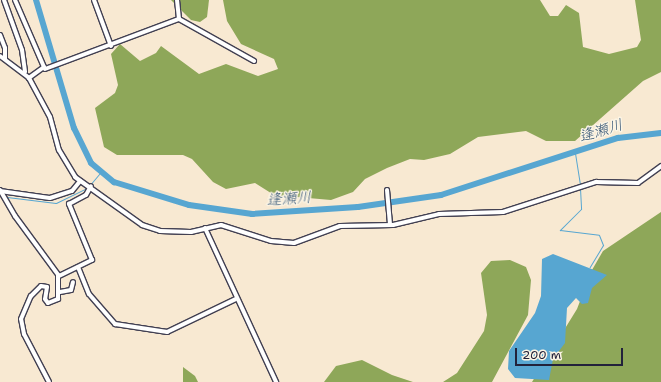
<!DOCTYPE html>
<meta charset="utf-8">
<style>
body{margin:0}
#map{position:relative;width:661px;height:382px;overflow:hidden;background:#f8e9d2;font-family:"Shantell Sans","Klee One",sans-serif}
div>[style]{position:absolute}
.forest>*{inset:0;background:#8ea759}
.water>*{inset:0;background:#57a6d1}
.stream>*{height:1px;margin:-0.5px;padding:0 0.5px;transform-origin:0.5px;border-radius:0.5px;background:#57a6d1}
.river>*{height:6px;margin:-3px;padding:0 3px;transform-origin:3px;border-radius:3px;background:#57a6d1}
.roads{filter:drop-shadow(1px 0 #424052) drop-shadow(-1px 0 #424052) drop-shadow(0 1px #424052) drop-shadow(0 -1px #424052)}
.minor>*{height:4px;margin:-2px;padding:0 2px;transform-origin:2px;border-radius:2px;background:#fff}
span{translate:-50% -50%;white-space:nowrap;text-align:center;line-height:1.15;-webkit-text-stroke:3px #fcf5e5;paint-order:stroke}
.water-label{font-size:15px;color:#375777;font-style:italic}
.scale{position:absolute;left:515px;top:348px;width:108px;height:18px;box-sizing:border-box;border:2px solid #22223b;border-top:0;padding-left:5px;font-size:12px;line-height:14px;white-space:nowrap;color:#22223b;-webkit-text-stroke:3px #fcf5e5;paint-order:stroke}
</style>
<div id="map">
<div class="forest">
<div style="clip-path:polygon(171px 0,209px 0,207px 17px,200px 22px,191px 20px)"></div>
<div style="clip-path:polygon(223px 0,540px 0,550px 16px,558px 16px,566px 5px,579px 13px,583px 47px,609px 54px,637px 47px,641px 40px,635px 0,661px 0,661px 72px,643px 81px,575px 141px,546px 141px,526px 131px,478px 137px,450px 154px,424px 160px,410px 159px,387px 168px,365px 179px,353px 192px,331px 200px,274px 195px,255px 183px,226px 189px,213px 182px,192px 159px,183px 155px,117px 155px,104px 147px,95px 108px,115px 93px,118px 85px,111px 54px,120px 44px,140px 61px,156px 53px,161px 46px,199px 74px,226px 64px,258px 76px,278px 69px,274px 59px,241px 44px,227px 21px)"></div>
<div style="clip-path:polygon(661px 212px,661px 382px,532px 382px,577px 309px,592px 270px,603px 251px)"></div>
<div style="clip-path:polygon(510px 260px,526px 267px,531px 280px,528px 315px,492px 382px,443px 382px,457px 373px,484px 331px,487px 315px,481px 273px,491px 261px)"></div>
<div style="clip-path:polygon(362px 360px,392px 375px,413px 382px,324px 382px,336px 366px)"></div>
<div style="clip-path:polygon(183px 367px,195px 376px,198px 382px,183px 382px)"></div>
</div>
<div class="water">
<div style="clip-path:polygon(553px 254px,607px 275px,592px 288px,588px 303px,582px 304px,576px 298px,567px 308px,565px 343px,553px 359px,549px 380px,515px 378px,508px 369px,509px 351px,535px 313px,541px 296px,542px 259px)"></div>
</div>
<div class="stream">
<div style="left:575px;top:153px;width:32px;rotate:81deg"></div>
<div style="left:89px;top:186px;width:17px;rotate:-50deg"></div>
<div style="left:580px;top:188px;width:21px;rotate:87deg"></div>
<div style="left:581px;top:209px;width:30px;rotate:135deg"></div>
<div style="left:560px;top:230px;width:39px;rotate:7deg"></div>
<div style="left:599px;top:235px;width:11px;rotate:68deg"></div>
<div style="left:603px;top:245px;width:26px;rotate:121deg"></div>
<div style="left:7px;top:197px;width:49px;rotate:7deg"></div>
<div style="left:56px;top:203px;width:34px;rotate:-26deg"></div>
</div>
<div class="river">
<div style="left:36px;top:0;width:134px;rotate:73.5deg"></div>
<div style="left:74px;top:128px;width:39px;rotate:64deg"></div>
<div style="left:91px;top:163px;width:30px;rotate:40deg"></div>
<div style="left:114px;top:182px;width:78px;rotate:17deg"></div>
<div style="left:189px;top:205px;width:64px;rotate:8.1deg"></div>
<div style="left:252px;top:214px;width:106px;rotate:-3.8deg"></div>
<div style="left:358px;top:207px;width:84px;rotate:-8.2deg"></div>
<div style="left:441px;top:195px;width:186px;rotate:-17.9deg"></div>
<div style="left:618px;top:138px;width:43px;rotate:-6.6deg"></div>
</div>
<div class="roads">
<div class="minor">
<div style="left:4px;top:0;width:53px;rotate:70.2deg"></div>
<div style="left:22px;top:50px;width:22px;rotate:82deg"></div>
<div style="left:15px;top:0;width:73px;rotate:66.6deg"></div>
<div style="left:44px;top:67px;width:19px;rotate:144deg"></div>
<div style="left:94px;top:0;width:49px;rotate:69.7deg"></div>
<div style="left:177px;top:0;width:19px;rotate:84deg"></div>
<div style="left:0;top:35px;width:14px;rotate:69deg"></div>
<div style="left:5px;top:48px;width:11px;rotate:90deg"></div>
<div style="left:0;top:56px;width:36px;rotate:37deg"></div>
<div style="left:29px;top:78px;width:44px;rotate:61.7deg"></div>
<div style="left:50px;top:117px;width:34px;rotate:75deg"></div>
<div style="left:59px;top:150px;width:31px;rotate:59deg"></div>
<div style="left:75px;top:177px;width:82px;rotate:35.6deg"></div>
<div style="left:142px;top:225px;width:19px;rotate:18deg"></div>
<div style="left:160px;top:231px;width:31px;rotate:2deg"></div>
<div style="left:191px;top:232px;width:31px;rotate:-13deg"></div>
<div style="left:221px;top:225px;width:52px;rotate:17.7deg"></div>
<div style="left:271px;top:241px;width:23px;rotate:5deg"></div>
<div style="left:294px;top:243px;width:49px;rotate:-20.3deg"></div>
<div style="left:340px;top:226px;width:53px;rotate:-1.1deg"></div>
<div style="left:393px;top:225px;width:47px;rotate:-13.4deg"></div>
<div style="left:439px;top:214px;width:64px;rotate:-1.8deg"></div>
<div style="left:503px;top:212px;width:98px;rotate:-17.9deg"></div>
<div style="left:596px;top:182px;width:42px;rotate:1.4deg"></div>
<div style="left:638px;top:183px;width:29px;rotate:-36deg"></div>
<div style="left:45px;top:69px;width:143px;rotate:-20.5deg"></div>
<div style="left:179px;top:19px;width:86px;rotate:29.2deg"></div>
<div style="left:0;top:190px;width:30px;rotate:60deg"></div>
<div style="left:15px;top:216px;width:74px;rotate:53.7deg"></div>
<div style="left:59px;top:276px;width:37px;rotate:-26deg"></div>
<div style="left:92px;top:260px;width:61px;rotate:-112.3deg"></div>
<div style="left:69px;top:204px;width:19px;rotate:-28deg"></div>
<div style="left:86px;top:195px;width:10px;rotate:-61deg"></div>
<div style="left:387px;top:190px;width:35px;rotate:85deg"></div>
<div style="left:0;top:191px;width:50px;rotate:8deg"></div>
<div style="left:50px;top:198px;width:23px;rotate:-18deg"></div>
<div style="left:72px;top:191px;width:13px;rotate:-51deg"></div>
<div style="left:205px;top:228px;width:170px;rotate:65.2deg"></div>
<div style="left:78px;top:267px;width:29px;rotate:68deg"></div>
<div style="left:89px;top:294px;width:40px;rotate:49deg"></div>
<div style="left:115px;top:324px;width:53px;rotate:8.7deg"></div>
<div style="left:167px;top:332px;width:76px;rotate:-25.6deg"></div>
<div style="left:60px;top:292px;width:11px;rotate:-10deg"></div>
<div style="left:71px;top:290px;width:8px;rotate:-76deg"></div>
<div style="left:49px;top:382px;width:54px;rotate:-117.5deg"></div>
<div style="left:24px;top:334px;width:15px;rotate:-101deg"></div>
<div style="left:21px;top:319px;width:25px;rotate:-67deg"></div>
<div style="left:31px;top:296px;width:14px;rotate:-45deg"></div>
<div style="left:41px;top:286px;width:6px;rotate:9deg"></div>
<div style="left:47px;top:287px;width:12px;rotate:99deg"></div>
<div style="left:45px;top:299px;width:5px;rotate:53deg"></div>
<div style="left:48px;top:303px;width:11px;rotate:-22deg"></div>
<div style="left:58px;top:299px;width:24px;rotate:-90deg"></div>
</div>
</div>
<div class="water-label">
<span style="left:601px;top:131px;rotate:-17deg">逢瀬川</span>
<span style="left:289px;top:199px;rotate:-4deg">逢瀬川</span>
</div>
<div class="scale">200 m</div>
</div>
